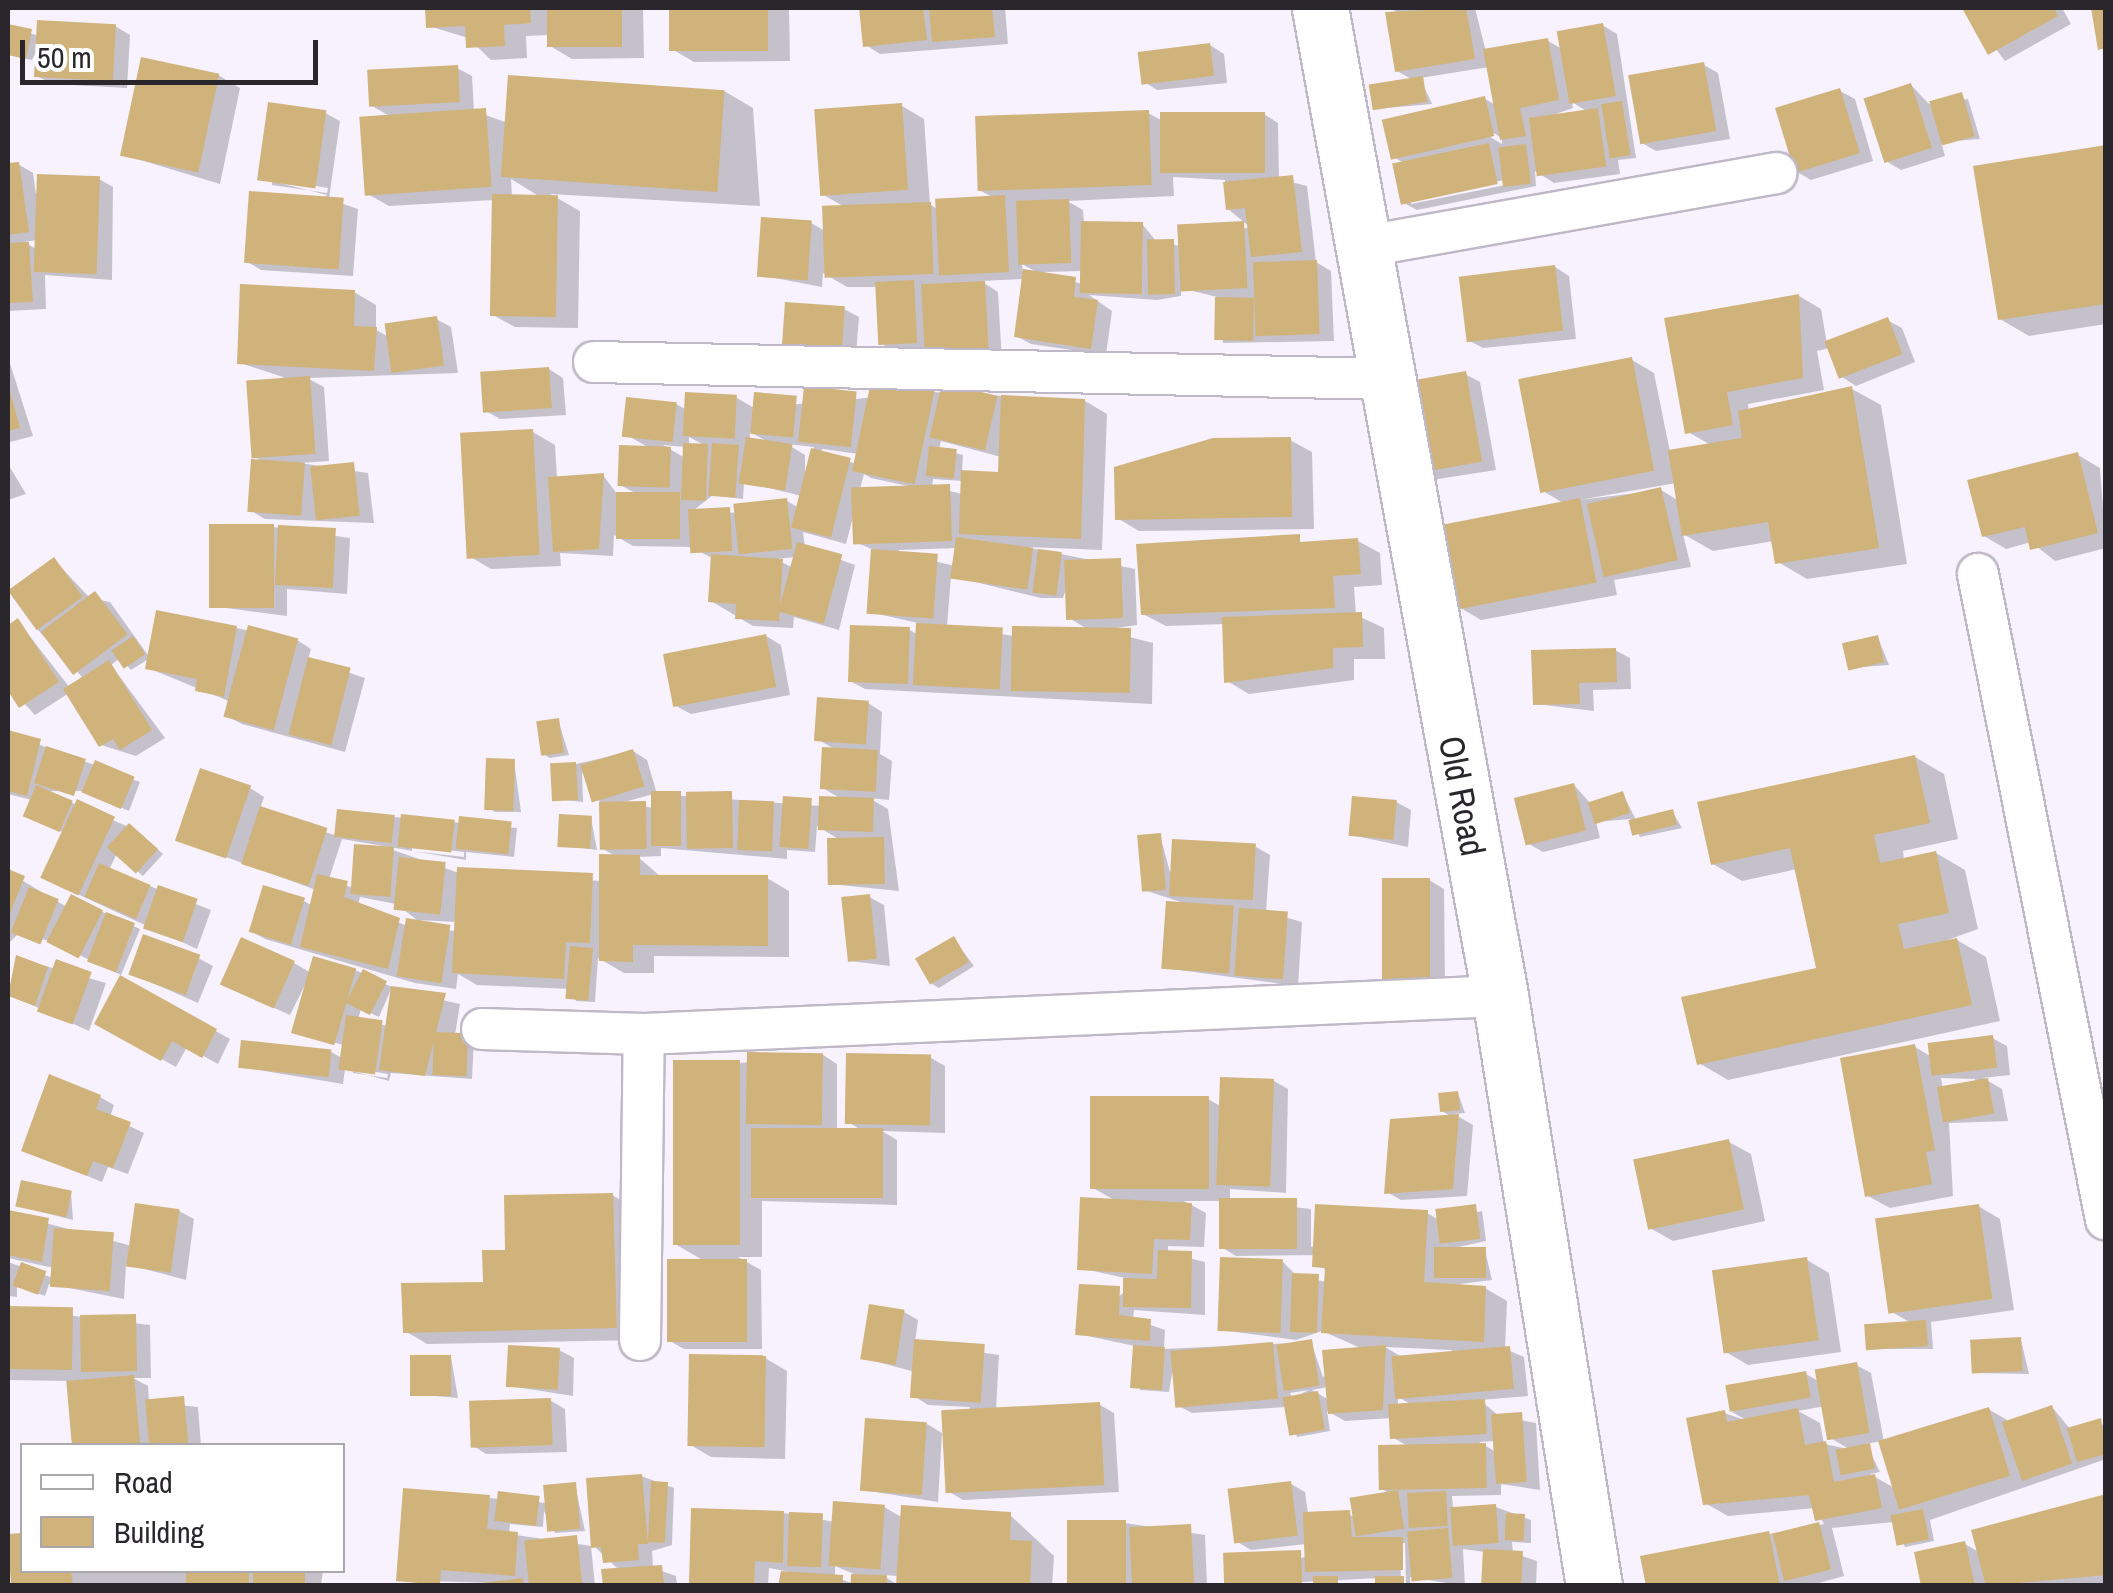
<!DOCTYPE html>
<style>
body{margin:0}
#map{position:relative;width:2113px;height:1593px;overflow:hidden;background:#f7f2fe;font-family:"Archivo Narrow",sans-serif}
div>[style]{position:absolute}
.shadow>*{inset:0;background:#0003}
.building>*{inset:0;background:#d0b27b;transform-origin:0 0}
.roads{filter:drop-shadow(2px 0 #beb8c7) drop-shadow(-2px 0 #beb8c7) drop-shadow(0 2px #beb8c7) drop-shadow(0 -2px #beb8c7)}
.street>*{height:40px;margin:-20px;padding:0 20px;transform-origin:20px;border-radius:20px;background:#fff}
.secondary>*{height:55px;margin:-27.5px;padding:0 27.5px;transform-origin:27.5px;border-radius:27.5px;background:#fff}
span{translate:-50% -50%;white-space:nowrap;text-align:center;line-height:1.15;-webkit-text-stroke:10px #fff;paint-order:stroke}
.street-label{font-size:35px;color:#29262c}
.frame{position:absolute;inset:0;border:10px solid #29262c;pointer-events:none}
.legend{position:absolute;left:20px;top:1443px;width:325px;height:130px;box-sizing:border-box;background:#fff;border:2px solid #a9a8ab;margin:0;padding:12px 18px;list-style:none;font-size:30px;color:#29262c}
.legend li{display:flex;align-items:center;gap:20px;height:50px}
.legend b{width:50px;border:2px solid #a9a8ab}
.scale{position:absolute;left:20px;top:40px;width:298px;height:45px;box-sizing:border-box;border:5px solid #29262c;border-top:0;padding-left:12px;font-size:30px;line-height:35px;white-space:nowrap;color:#29262c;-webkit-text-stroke:8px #fff;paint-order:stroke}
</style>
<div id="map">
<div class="shadow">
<div style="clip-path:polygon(428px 8px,643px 8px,644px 58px,572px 59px,550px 46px,549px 35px,526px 36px,527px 58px,491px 60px,468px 38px,429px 26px)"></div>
<div style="clip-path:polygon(672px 8px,789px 8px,790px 61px,694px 62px,672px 49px)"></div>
<div style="clip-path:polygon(861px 8px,1005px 8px,1008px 44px,880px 54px,866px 45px)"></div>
<div style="clip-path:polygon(evenodd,1389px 8px,1475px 8px,1486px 52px,1548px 41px,1562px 49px,1602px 25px,1617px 34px,1636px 158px,1618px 160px,1620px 174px,1554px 183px,1535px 171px,1536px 186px,1417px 210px,1402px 202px,1404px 163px,1392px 156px,1485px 99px,1496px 105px,1489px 67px,1420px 78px,1432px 104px,1375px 109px,1413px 80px,1397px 71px,1397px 12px,1389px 8px,1572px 102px,1588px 112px,1547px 117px,1573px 108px,1572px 102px,1389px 8px,1485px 128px,1502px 138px,1502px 144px,1482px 132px,1485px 128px,1389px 8px,1509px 179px,1510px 184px,1411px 204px,1411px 199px,1509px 179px)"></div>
<div style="clip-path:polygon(1965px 8px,2062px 8px,2071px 24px,2005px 61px)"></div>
<div style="clip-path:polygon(8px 26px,39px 36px,115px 26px,130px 35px,127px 88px,52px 84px,37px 76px,39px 46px,32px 60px,8px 55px)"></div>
<div style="clip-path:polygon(1210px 45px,1224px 54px,1227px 83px,1157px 90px,1143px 81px)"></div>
<div style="clip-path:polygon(1704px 65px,1718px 73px,1730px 139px,1656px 151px,1642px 143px)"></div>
<div style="clip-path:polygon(evenodd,457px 68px,472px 76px,474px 111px,508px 123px,724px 91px,753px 108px,760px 206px,550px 194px,580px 211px,578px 328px,515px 327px,493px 315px,494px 200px,389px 206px,366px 193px,388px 115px,372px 106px,457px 68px,511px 179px,542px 198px,512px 197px,511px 179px)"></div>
<div style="clip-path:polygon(218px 75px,240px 88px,220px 184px,124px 155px)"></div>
<div style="clip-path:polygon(1911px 85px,1929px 104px,1968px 99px,1980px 139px,1941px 142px,1945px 156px,1901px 170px,1886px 161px)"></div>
<div style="clip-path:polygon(1840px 91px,1855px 99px,1873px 161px,1811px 180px,1797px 172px)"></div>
<div style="clip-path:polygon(evenodd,902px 106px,924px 119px,930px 204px,938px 210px,994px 198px,981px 191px,1148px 113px,1163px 121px,1264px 114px,1278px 123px,1279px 179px,1307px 186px,1316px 262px,1331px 271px,1334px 341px,1223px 343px,1217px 297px,1181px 288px,1181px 296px,1157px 300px,1089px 295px,1112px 311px,1106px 355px,1031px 344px,1016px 336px,1024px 279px,981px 281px,998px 292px,1002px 362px,895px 351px,880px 343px,878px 287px,847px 287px,823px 273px,822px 287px,760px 275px,811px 223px,825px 231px,843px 206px,822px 194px,902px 106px,1173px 177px,1225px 180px,1228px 209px,1250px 227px,1180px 246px,1157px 242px,1142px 224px,1084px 224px,1083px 210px,1067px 201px,1174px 196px,1173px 177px,902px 106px,1022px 264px,1038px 273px,1023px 271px,1022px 264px,902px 106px,1083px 271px,1083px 284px,1041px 274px,1042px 272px,1083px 271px)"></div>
<div style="clip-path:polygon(evenodd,325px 113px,340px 121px,329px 199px,358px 209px,353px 276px,261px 270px,246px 261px,327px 195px,260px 178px,325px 113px,272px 179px,328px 188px,327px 193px,272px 185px,272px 179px)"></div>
<div style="clip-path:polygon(2106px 148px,2106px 324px,2029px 336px,2000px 319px)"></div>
<div style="clip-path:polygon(evenodd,18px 164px,33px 173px,36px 194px,99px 179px,113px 187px,112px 280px,45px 275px,46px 309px,8px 311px,8px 166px,18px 164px,38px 240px,38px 250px,24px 242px,38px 240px)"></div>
<div style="clip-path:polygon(1555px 267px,1569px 276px,1576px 339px,1483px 348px,1468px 340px)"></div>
<div style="clip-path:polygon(354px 292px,376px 305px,376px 330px,389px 337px,436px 319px,451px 327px,458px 373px,307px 378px,324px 387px,329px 461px,300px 463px,368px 473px,374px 523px,265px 519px,250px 510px,263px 462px,253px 456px,283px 377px,240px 363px)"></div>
<div style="clip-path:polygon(evenodd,1799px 296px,1821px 309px,1827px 344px,1887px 320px,1902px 328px,1915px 362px,1856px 386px,1842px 377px,1830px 348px,1817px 351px,1824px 390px,1748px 404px,1749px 412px,1852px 389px,1881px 405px,1907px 564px,1807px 579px,1778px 562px,1774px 541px,1713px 551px,1683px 534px,1691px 567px,1614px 580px,1617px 595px,1481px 620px,1459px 607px,1565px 504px,1541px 490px,1632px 360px,1654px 373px,1670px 452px,1711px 445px,1688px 432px,1799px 296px,1676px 483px,1679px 501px,1661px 490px,1579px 500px,1676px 483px)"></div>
<div style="clip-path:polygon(844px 309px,859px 317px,856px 355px,785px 343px)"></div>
<div style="clip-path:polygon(8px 357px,33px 436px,10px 442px,8px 462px)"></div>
<div style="clip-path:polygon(549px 369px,563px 378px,566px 415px,500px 419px,486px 411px)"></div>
<div style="clip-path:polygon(1465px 374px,1480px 382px,1496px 470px,1425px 481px)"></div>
<div style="clip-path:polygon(evenodd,934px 392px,1085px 401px,1107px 414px,1102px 550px,1026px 547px,1135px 569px,1137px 625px,1102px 630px,1153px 643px,1152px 704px,865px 689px,850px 681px,910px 630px,918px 635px,918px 623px,869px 612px,874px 550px,855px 542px,853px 517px,846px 544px,803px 532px,805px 547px,855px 565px,839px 630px,794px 617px,793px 628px,753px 626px,711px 601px,714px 559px,691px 547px,633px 546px,614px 535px,613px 556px,560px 553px,561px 566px,491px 569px,469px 556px,533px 432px,555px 445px,557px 479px,603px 475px,617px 494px,637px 494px,620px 485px,651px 449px,627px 435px,676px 404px,687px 410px,737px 398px,754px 408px,934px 392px,750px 432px,768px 442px,750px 440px,750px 432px,934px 392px,689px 437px,706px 446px,689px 446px,689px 437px,934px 392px,941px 441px,1001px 457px,1000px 475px,962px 473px,963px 455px,939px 449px,941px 441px,934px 392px,787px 444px,814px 447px,805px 485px,805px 455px,787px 444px,934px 392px,663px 445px,686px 447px,685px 458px,663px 445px,934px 392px,822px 449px,859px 454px,857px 464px,821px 453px,822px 449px,934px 392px,864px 474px,871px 478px,908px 486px,860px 489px,864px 474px,934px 392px,933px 479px,963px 481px,962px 494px,932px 487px,933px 479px,934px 392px,744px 482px,802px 496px,799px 508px,787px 501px,737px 513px,694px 510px,713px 495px,743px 499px,744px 482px,934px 392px,957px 548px,955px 566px,899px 553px,899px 550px,957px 548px,934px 392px,796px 557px,793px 568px,776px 559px,796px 557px,934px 392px,951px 576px,1041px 598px,1063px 598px,1067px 586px,1069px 618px,1089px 630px,1014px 636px,947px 626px,951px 576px)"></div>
<div style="clip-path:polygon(1290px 440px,1312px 452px,1314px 529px,1139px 531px,1117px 518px)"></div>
<div style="clip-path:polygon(2078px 455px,2100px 468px,2106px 548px,2055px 561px,2031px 542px,2006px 549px,1984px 536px)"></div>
<div style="clip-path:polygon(8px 464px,26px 494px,8px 500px)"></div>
<div style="clip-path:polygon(273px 527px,350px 538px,347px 594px,287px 589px,287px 616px,211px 606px)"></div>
<div style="clip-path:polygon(1358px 541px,1380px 553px,1382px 585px,1354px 587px,1356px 615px,1384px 628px,1385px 659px,1354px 659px,1354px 680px,1249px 694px,1227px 681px,1225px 624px,1166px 626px,1143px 614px)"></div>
<div style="clip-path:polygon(54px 560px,90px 598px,110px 602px,150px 658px,131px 670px,120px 658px,111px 665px,165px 738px,136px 756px,101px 745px,69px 693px,35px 715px,8px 686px,8px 628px,18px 621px,70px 688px,84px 679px,37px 629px)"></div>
<div style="clip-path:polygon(236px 628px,297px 640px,311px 649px,308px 659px,365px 678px,345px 752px,242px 724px,227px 716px,231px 702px,148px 668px)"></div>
<div style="clip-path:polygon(766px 636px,781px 645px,790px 695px,691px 714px,676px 706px)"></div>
<div style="clip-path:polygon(1878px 638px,1889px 665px,1850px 668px)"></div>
<div style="clip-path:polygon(1615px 650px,1630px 658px,1631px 689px,1593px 690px,1594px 711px,1536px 704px)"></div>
<div style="clip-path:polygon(evenodd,868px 703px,882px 712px,880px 754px,892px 761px,889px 800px,869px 798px,888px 809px,899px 891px,830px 884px,840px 840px,817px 826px,815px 852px,787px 850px,787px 859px,661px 848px,661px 856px,638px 857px,661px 877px,767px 878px,789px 891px,789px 957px,654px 956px,654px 973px,624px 973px,598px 958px,595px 1002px,576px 1001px,570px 989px,477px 985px,458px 974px,456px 989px,415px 983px,265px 939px,251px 931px,304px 901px,313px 906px,316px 890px,177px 839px,250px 788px,264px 797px,260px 809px,337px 836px,394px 817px,517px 828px,514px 857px,466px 852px,466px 860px,342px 839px,329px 879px,353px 888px,393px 850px,459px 873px,602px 881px,617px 857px,603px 849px,602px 805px,582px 772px,583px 802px,554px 799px,576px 764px,633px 751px,647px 760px,657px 794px,821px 806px,843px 800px,823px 788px,836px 750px,817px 739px,868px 703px,654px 794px,653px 808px,624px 802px,654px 794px,868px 703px,412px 846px,464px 852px,464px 857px,412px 851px,412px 846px,868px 703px,360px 897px,396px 904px,417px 920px,457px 922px,456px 931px,407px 926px,358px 905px,360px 897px)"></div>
<div style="clip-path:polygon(558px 720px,569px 755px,550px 758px,543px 754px)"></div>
<div style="clip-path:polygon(8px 733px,140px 782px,129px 811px,83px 791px,44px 791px,136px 830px,163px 854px,143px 876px,117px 853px,109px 870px,211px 910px,197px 949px,60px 886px,65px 833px,32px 819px,32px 800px,8px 794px)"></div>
<div style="clip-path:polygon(1915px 757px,1944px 774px,1958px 839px,1903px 851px,1904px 860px,1936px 853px,1965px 870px,1978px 929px,1928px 947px,1957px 940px,1986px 957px,2000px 1021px,1728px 1080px,1699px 1063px,1819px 969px,1797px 869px,1742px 881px,1713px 864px)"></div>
<div style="clip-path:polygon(514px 761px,521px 812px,495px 812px,489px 808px)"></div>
<div style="clip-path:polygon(1574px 785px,1591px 804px,1623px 794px,1636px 820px,1672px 811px,1682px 828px,1640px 837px,1630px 819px,1596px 822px,1600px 838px,1543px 852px,1529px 844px)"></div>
<div style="clip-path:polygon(1396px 802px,1411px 810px,1408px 847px,1351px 835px)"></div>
<div style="clip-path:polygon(591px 818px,597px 850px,560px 845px)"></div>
<div style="clip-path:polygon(1160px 835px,1170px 872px,1256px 847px,1270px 855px,1266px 912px,1302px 922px,1298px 986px,1164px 968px,1190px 905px,1144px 890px)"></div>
<div style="clip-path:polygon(8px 872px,67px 907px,72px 898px,140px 929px,121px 975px,50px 941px,18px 934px,8px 944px)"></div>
<div style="clip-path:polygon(1429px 880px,1444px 889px,1445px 988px,1400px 989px)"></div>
<div style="clip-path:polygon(869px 897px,884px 905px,890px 966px,850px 961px)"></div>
<div style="clip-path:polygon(954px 939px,974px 966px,939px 988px,932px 984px)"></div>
<div style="clip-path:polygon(17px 958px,106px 983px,89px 1031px,8px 994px)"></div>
<div style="clip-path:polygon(198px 958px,213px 966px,198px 1003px,130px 973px)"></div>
<div style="clip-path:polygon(evenodd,294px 963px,311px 973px,355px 970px,392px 987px,379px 1017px,361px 1009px,358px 1019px,388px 1026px,393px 989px,460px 1004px,455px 1035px,474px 1039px,472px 1079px,391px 1073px,389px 1081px,345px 1069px,343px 1084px,241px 1067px,331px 1052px,342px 1058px,347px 1046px,295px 1032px,310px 975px,290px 1015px,238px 992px,294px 963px,353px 1068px,388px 1074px,387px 1078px,353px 1073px,353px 1068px)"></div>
<div style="clip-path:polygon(121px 978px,230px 1039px,218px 1064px,187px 1047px,176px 1067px,97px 1023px)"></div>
<div style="clip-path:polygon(evenodd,1992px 1038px,2007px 1046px,2010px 1075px,1983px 1078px,2002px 1089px,2008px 1121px,1949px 1123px,1953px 1196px,1890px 1208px,1868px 1196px,1915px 1047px,1930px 1056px,1992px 1038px,1941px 1078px,1975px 1079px,1976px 1083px,1943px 1089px,1941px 1078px)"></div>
<div style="clip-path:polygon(823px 1055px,837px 1064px,837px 1131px,863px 1131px,848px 1122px,931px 1058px,945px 1066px,945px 1133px,882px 1131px,897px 1140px,897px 1205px,762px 1201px,762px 1257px,738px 1257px,761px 1270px,762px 1349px,684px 1349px,670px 1341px,706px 1262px,675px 1244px,740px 1063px)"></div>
<div style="clip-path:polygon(evenodd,1274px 1081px,1288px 1089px,1286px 1193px,1230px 1189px,1230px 1200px,1311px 1209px,1311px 1247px,1427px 1213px,1439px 1220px,1482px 1211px,1486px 1241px,1440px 1251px,1485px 1250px,1492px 1280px,1443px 1286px,1485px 1288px,1507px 1301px,1505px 1349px,1524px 1357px,1528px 1396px,1480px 1400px,1499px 1416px,1536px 1423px,1540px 1490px,1501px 1484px,1501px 1495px,1452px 1496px,1453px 1509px,1496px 1507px,1531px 1520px,1531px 1543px,1512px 1542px,1513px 1553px,1537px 1561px,1536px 1586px,1484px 1586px,1485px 1552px,1463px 1549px,1465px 1586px,1410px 1577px,1410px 1586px,1378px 1586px,1378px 1578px,1226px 1586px,1307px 1556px,1306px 1544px,1251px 1550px,1236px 1541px,1291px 1484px,1305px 1492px,1308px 1514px,1355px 1516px,1390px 1494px,1382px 1489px,1411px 1448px,1392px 1437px,1392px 1418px,1345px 1421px,1327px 1411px,1330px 1431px,1297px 1437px,1286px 1407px,1192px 1413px,1177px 1405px,1174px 1362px,1169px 1392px,1140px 1390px,1135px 1346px,1078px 1334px,1125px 1291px,1125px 1278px,1080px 1268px,1116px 1201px,1093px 1188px,1208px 1099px,1222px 1107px,1274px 1081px,1184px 1201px,1221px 1201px,1221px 1247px,1236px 1256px,1315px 1255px,1327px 1273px,1327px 1282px,1297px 1276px,1282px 1261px,1220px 1330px,1296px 1340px,1322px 1331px,1363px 1349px,1323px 1377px,1311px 1342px,1164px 1349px,1165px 1330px,1133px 1319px,1134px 1310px,1205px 1315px,1205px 1262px,1168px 1253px,1168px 1246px,1204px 1247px,1206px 1213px,1184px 1201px,1274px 1081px,1385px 1347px,1452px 1350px,1452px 1354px,1400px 1356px,1385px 1347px,1274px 1081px,1328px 1387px,1329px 1400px,1312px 1390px,1328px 1387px,1274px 1081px,1309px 1390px,1292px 1398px,1290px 1393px,1309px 1390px,1274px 1081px,1398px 1397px,1412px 1405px,1398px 1406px,1398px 1397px,1274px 1081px,1496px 1441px,1496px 1452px,1479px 1442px,1496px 1441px,1274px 1081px,1400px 1543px,1405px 1543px,1406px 1583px,1401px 1583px,1400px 1543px)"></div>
<div style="clip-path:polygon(1458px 1093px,1465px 1113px,1454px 1114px,1473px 1125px,1467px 1196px,1401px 1200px,1387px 1192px,1452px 1117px,1442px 1111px)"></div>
<div style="clip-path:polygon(100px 1097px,114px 1105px,110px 1117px,144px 1133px,128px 1174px,108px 1167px,102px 1182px,24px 1150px)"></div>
<div style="clip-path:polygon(1729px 1142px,1751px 1154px,1765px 1221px,1673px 1241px,1650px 1228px)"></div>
<div style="clip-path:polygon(71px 1193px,73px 1220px,18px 1206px)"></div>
<div style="clip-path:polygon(612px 1195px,634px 1208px,638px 1340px,427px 1344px,405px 1331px,486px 1284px,508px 1252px)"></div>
<div style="clip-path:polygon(1978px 1206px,2000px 1219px,2014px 1310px,1931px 1322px,1933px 1349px,1868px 1349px,1911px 1323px,1892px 1312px)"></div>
<div style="clip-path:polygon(179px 1211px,194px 1219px,186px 1280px,126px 1264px,124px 1299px,49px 1284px,45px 1296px,17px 1286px,17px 1297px,8px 1296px,8px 1262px,53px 1278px,54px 1268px,8px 1258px,8px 1213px,132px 1246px)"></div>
<div style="clip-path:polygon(1807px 1260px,1829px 1273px,1841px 1352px,1748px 1365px,1726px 1352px)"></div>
<div style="clip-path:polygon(8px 1308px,150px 1325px,151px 1378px,133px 1378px,148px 1386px,149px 1402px,198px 1407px,201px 1446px,74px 1446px,69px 1381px,8px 1380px)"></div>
<div style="clip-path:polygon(904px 1312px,918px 1320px,915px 1342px,999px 1355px,996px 1410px,1100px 1405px,1114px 1413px,1119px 1492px,963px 1500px,948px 1491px,970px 1407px,928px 1405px,914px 1396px,915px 1372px,863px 1358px)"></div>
<div style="clip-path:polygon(2021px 1340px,2029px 1374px,1975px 1373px)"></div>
<div style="clip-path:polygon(559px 1350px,574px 1358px,573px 1396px,509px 1386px)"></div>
<div style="clip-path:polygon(451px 1357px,458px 1398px,412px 1394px)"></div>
<div style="clip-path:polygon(765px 1358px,787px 1371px,785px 1459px,711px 1457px,689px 1444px)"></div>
<div style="clip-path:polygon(evenodd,1856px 1365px,1871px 1373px,1884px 1442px,1988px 1409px,2009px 1421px,2052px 1407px,2071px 1430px,2106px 1424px,2106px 1459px,1930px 1520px,1934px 1541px,1905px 1547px,1894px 1522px,1832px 1528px,1844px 1576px,1808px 1586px,1648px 1586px,1769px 1534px,1824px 1524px,1815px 1508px,1728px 1516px,1705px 1503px,1724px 1413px,1748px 1421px,1732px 1412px,1806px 1374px,1820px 1382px,1856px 1365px,1825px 1406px,1832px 1439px,1849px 1449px,1824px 1444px,1820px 1423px,1798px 1411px,1825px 1406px,1856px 1365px,1881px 1441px,1896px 1489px,1870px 1474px,1880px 1472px,1866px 1444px,1881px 1441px)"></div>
<div style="clip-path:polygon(551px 1401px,565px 1409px,567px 1452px,486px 1454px,472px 1445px)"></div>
<div style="clip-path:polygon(927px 1424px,942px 1433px,938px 1502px,863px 1490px)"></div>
<div style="clip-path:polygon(641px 1476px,674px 1488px,672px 1545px,652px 1551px,653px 1568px,676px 1576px,677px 1586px,605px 1586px,619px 1570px,594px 1546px)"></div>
<div style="clip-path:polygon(575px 1485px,585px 1531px,555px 1533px,544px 1511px,543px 1527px,510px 1524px,509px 1534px,591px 1546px,595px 1586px,398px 1580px,489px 1498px,547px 1503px)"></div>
<div style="clip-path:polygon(2105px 1496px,2106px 1586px,1924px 1586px,1965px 1544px,1979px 1552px)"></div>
<div style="clip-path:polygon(evenodd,884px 1507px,903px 1518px,1010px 1515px,1054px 1556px,1052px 1586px,780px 1586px,807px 1575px,769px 1568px,768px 1586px,691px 1582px,784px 1513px,835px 1522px,884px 1507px,835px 1566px,854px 1574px,854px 1584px,835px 1577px,835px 1566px,884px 1507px,882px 1575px,899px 1576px,899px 1585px,893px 1582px,882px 1575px)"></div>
<div style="clip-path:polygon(1125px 1523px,1205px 1535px,1207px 1586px,1069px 1586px)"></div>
<div style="clip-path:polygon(22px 1536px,22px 1570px,323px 1570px,321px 1586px,13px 1586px,9px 1537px)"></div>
</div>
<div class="building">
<div style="clip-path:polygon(425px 8px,530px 8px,531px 23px,504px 25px,505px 46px,466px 48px,465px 26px,426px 28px)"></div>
<div style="left:547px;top:8px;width:75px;height:39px"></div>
<div style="left:669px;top:8px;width:99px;height:43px"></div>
<div style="clip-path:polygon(859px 8px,923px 8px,927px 40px,863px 47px)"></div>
<div style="clip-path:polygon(929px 8px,992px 8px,995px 37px,932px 42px)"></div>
<div style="clip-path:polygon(1466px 8px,1475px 59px,1395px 72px,1385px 12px)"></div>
<div style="clip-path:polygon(1962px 8px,2054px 8px,2058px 16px,1988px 55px)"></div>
<div style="clip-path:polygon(2091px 8px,2106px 8px,2106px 48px,2098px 50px)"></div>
<div style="left:37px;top:20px;width:79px;height:57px;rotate:3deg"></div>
<div style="left:1603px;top:23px;width:74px;height:47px;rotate:80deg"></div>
<div style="clip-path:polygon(8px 24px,32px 29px,26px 59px,8px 55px)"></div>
<div style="clip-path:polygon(1548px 38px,1559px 100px,1520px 108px,1526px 136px,1500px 140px,1483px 49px)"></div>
<div style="left:1210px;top:43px;width:33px;height:73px;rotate:83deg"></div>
<div style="left:141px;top:57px;width:80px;height:101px;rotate:12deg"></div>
<div style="left:1704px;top:62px;width:70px;height:77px;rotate:80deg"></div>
<div style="left:458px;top:65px;width:37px;height:91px;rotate:87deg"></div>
<div style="left:508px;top:75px;width:217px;height:102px;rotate:4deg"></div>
<div style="left:1423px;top:76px;width:26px;height:55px;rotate:81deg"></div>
<div style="left:1911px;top:83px;width:68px;height:50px;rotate:72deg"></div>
<div style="left:1840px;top:88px;width:68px;height:68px;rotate:73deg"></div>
<div style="left:1962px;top:92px;width:46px;height:34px;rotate:74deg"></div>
<div style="left:1485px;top:96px;width:41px;height:106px;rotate:77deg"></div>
<div style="left:1622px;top:101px;width:55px;height:21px;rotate:81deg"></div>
<div style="left:268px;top:102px;width:59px;height:79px;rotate:8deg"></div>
<div style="left:902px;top:103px;width:87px;height:88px;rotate:86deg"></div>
<div style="left:486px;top:108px;width:79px;height:127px;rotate:86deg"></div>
<div style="left:1598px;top:108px;width:59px;height:70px;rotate:82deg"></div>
<div style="left:1149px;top:110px;width:75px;height:174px;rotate:88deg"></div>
<div style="left:1160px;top:112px;width:105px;height:61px"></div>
<div style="left:1489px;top:143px;width:42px;height:99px;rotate:78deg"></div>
<div style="left:1526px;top:144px;width:40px;height:28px;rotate:83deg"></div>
<div style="clip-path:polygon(2106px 145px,2106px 304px,1998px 320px,1973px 166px)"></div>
<div style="clip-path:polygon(19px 162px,29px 232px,8px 235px,8px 163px)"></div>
<div style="left:37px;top:174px;width:63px;height:98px;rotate:2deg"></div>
<div style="clip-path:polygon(1293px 175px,1302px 252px,1251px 257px,1245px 208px,1226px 210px,1223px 182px)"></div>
<div style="left:249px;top:191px;width:95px;height:72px;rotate:4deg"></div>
<div style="left:492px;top:194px;width:66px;height:122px;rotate:1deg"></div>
<div style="left:1005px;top:195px;width:77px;height:70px;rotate:87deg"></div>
<div style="left:1069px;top:199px;width:64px;height:53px;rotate:88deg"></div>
<div style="left:931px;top:202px;width:72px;height:109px;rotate:88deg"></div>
<div style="left:761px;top:217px;width:51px;height:60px;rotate:4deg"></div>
<div style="left:1081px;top:221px;width:62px;height:72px;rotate:1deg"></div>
<div style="left:1244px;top:221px;width:67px;height:67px;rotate:87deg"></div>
<div style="left:1174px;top:239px;width:55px;height:27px;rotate:89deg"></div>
<div style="clip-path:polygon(29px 242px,33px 302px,8px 303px,8px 243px)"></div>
<div style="left:1317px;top:260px;width:74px;height:64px;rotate:88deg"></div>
<div style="left:1555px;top:265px;width:66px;height:97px;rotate:83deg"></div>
<div style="clip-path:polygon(1023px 269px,1076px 277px,1074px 297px,1098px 300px,1091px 349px,1014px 337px)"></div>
<div style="left:914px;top:280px;width:63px;height:39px;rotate:87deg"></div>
<div style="left:985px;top:281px;width:74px;height:64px;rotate:87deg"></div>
<div style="clip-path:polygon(240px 284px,355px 290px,354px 326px,377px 327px,374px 371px,237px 364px)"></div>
<div style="clip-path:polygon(1799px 294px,1803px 378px,1727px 392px,1733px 425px,1685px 434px,1664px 318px)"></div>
<div style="left:1215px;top:297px;width:39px;height:43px;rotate:1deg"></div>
<div style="left:785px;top:302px;width:60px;height:42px;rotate:4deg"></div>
<div style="left:437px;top:316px;width:50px;height:53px;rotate:82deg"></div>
<div style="left:1888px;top:317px;width:40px;height:68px;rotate:69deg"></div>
<div style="left:1632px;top:357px;width:116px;height:116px;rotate:79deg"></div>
<div style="left:549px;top:367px;width:41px;height:69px;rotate:86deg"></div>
<div style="left:1466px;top:371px;width:92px;height:75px;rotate:80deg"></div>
<div style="left:310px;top:376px;width:78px;height:64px;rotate:86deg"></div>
<div style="left:872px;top:377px;width:64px;height:96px;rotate:12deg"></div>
<div style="left:942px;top:383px;width:57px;height:56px;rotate:13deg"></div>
<div style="clip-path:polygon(8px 384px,20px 428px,8px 431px)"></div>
<div style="left:804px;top:386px;width:53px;height:56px;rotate:6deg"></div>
<div style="clip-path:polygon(1852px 386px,1879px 548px,1775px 564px,1768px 522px,1682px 536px,1668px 450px,1742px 438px,1738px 411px)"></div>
<div style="left:685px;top:392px;width:52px;height:44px;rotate:3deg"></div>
<div style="left:754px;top:392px;width:43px;height:42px;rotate:5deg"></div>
<div style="clip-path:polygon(1001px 395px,1085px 399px,1081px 539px,959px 534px,961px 470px,998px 472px)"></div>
<div style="left:626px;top:397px;width:51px;height:40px;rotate:6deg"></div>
<div style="left:533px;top:429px;width:126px;height:73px;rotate:87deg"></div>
<div style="left:746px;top:437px;width:47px;height:47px;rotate:9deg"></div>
<div style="clip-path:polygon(1291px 437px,1292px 517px,1115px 520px,1114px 467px,1213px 438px)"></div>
<div style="left:683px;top:443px;width:25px;height:57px;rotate:2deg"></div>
<div style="left:712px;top:443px;width:27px;height:53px;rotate:4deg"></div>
<div style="left:619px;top:445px;width:52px;height:41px;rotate:2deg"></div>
<div style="left:929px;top:446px;width:28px;height:30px;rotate:6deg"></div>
<div style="left:811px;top:448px;width:41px;height:82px;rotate:14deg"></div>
<div style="clip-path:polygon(2078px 452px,2098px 533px,2030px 550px,2025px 527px,1982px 537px,1967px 480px)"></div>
<div style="left:251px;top:459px;width:54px;height:53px;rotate:4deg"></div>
<div style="left:354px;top:462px;width:54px;height:44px;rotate:84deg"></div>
<div style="clip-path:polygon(604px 473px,599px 549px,553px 552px,548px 477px)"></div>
<div style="left:950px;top:484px;width:57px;height:99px;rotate:88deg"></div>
<div style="left:1661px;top:487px;width:75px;height:76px;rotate:77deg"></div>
<div style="left:616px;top:492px;width:64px;height:47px"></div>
<div style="left:787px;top:498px;width:51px;height:54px;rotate:84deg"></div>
<div style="left:1580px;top:498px;width:86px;height:143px;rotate:79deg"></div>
<div style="left:730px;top:507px;width:44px;height:42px;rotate:87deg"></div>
<div style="left:209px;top:524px;width:65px;height:84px"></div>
<div style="left:278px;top:525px;width:58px;height:60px;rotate:3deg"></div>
<div style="clip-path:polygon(1300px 534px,1300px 542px,1358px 538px,1361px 574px,1333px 576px,1335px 608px,1141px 615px,1136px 544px)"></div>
<div style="left:956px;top:537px;width:78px;height:42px;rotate:8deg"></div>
<div style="left:797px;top:542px;width:47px;height:72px;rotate:15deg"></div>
<div style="left:871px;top:549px;width:67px;height:65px;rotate:4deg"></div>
<div style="left:1038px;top:549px;width:24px;height:44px;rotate:7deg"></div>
<div style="clip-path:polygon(711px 554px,783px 559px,779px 621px,735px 619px,736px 604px,708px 602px)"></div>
<div style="left:54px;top:557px;width:49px;height:57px;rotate:54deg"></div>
<div style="left:1121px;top:558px;width:60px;height:57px;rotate:88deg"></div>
<div style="left:95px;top:591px;width:54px;height:68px;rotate:53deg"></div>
<div style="clip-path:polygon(156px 610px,237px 626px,224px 697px,195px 691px,197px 679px,145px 669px)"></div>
<div style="clip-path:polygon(1362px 612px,1363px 647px,1333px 648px,1333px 668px,1224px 683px,1222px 617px)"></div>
<div style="clip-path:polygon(18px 618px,59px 682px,19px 708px,8px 691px,8px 625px)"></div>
<div style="left:916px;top:623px;width:87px;height:62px;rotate:3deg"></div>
<div style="left:248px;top:625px;width:52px;height:95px;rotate:15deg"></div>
<div style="left:850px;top:625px;width:60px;height:57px;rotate:2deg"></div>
<div style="left:1012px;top:626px;width:119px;height:65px;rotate:1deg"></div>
<div style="left:766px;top:634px;width:54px;height:105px;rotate:79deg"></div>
<div style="left:1878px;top:635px;width:28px;height:37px;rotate:77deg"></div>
<div style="left:133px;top:636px;width:22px;height:26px;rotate:56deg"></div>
<div style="clip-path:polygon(1616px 648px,1617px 682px,1579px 683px,1580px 704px,1533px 705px,1531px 650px)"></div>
<div style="left:308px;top:657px;width:44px;height:80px;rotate:14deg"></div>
<div style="clip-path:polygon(109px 660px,152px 730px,120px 750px,113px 739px,99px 747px,63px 689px)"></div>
<div style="left:817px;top:697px;width:52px;height:44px;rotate:4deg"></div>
<div style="left:559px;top:718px;width:35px;height:23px;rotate:82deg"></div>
<div style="clip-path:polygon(8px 730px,41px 739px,27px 796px,8px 791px)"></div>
<div style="left:46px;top:746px;width:42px;height:39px;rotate:18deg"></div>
<div style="left:822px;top:747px;width:56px;height:42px;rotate:3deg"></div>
<div style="left:633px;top:749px;width:39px;height:55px;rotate:73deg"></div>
<div style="clip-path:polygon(1915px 755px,1930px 823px,1874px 835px,1880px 863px,1936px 851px,1949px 913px,1898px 924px,1904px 949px,1957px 938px,1972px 1005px,1697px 1065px,1681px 997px,1816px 968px,1790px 848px,1711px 865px,1697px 802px)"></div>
<div style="left:486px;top:758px;width:29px;height:52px;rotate:2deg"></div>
<div style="left:95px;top:760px;width:43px;height:35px;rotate:23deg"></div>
<div style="left:576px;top:762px;width:38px;height:26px;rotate:87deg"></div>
<div style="left:200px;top:768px;width:54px;height:77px;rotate:19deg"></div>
<div style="left:1574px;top:783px;width:49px;height:62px;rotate:76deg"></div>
<div style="left:36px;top:785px;width:40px;height:34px;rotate:23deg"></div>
<div style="left:651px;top:791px;width:30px;height:55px"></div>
<div style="left:732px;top:791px;width:57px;height:46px;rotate:89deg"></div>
<div style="left:1623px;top:791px;width:23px;height:37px;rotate:72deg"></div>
<div style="left:783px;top:796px;width:29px;height:51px;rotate:4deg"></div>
<div style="left:819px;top:796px;width:55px;height:34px;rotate:2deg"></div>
<div style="left:1352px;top:796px;width:45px;height:40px;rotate:5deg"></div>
<div style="left:77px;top:799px;width:42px;height:87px;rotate:25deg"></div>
<div style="left:739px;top:800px;width:35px;height:50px;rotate:2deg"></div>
<div style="left:646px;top:801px;width:48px;height:47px;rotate:89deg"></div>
<div style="left:260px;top:806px;width:71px;height:61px;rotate:18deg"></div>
<div style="left:337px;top:809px;width:58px;height:28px;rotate:6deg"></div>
<div style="left:1673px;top:809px;width:16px;height:46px;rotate:76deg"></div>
<div style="left:401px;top:814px;width:54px;height:33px;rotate:6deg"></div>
<div style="left:559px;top:814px;width:33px;height:33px;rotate:3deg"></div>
<div style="left:459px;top:816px;width:53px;height:33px;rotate:6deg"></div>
<div style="left:129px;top:823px;width:39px;height:33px;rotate:42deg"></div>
<div style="left:1161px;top:833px;width:57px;height:24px;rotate:85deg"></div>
<div style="left:884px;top:837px;width:47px;height:57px;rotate:89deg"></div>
<div style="left:1172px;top:839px;width:84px;height:57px;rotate:3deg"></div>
<div style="left:354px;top:844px;width:40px;height:50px;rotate:4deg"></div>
<div style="clip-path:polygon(599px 854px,640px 855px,640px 875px,768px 875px,768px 946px,633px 945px,633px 962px,599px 961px)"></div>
<div style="left:399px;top:857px;width:47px;height:53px;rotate:6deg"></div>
<div style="left:99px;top:863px;width:56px;height:37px;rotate:23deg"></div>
<div style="clip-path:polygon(457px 867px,593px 873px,590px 943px,566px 942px,564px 979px,452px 973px)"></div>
<div style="clip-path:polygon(8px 869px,25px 876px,8px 918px)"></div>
<div style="clip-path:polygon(317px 874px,348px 881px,344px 897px,400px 918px,388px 969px,300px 947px)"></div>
<div style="left:1382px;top:878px;width:48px;height:104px"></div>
<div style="left:158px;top:885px;width:42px;height:46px;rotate:19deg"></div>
<div style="left:263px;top:885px;width:44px;height:49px;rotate:17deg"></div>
<div style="left:29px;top:887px;width:32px;height:49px;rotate:22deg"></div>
<div style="left:71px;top:894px;width:36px;height:54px;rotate:27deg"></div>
<div style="left:870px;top:894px;width:65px;height:29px;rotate:84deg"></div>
<div style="left:1166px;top:901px;width:68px;height:68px;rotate:4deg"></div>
<div style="left:1239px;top:908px;width:49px;height:68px;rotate:4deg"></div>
<div style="left:106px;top:912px;width:31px;height:53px;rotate:21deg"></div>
<div style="left:406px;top:918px;width:45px;height:59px;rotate:9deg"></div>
<div style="left:143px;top:934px;width:61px;height:43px;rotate:20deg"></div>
<div style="left:954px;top:936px;width:30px;height:45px;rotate:60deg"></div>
<div style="left:241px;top:937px;width:59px;height:52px;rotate:24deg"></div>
<div style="left:570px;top:946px;width:23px;height:53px;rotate:5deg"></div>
<div style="clip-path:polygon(16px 955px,48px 967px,35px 1006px,8px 996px)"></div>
<div style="left:313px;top:956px;width:45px;height:80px;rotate:16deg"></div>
<div style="left:56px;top:959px;width:38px;height:56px;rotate:20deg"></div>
<div style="left:363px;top:969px;width:27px;height:38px;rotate:27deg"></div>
<div style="clip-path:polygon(120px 975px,217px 1029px,202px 1058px,172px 1041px,161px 1061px,94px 1024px)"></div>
<div style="clip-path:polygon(391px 986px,446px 993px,425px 1076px,379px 1070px)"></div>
<div style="left:346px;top:1015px;width:37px;height:55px;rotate:8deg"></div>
<div style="left:434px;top:1032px;width:34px;height:43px;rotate:2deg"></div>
<div style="left:1993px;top:1035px;width:33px;height:66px;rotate:83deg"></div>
<div style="left:241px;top:1040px;width:91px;height:28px;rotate:6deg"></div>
<div style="clip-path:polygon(1915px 1044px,1935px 1150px,1926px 1152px,1932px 1184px,1865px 1197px,1840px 1058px)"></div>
<div style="left:747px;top:1052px;width:76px;height:72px;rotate:1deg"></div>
<div style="left:846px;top:1053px;width:85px;height:71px;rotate:1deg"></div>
<div style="left:673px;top:1060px;width:67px;height:185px"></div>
<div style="clip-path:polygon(49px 1074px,101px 1095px,96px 1109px,131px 1122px,113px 1168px,93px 1161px,87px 1176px,21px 1151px)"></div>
<div style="left:1220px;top:1077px;width:54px;height:108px;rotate:2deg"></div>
<div style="left:1988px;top:1078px;width:36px;height:52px;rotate:80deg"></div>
<div style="left:1458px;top:1091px;width:19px;height:20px;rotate:84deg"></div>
<div style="left:1090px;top:1096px;width:119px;height:93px"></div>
<div style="clip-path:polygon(1459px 1114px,1453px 1189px,1384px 1194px,1390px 1119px)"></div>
<div style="left:751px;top:1128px;width:132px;height:70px"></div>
<div style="left:1729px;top:1139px;width:72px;height:98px;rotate:78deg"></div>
<div style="left:21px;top:1180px;width:52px;height:27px;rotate:12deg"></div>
<div style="clip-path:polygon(613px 1193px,617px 1328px,403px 1333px,401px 1283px,483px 1282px,482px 1250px,505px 1250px,504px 1195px)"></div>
<div style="clip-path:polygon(1080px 1197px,1192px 1203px,1190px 1240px,1154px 1239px,1152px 1274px,1077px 1270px)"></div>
<div style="left:1219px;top:1198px;width:78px;height:51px"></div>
<div style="left:135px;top:1203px;width:45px;height:64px;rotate:8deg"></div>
<div style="clip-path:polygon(1315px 1204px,1428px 1210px,1424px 1282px,1486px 1286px,1484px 1342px,1321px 1333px,1325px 1268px,1312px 1267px)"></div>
<div style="left:1476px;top:1204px;width:35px;height:41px;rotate:83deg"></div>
<div style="left:1979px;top:1204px;width:96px;height:105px;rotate:82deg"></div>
<div style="clip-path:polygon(8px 1210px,49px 1218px,42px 1262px,8px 1255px)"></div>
<div style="left:54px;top:1228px;width:60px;height:59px;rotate:4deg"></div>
<div style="left:1486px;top:1247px;width:31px;height:52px;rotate:90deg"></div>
<div style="clip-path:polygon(1158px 1250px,1192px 1251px,1191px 1308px,1123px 1307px,1123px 1278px,1157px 1279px)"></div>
<div style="left:1220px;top:1257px;width:63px;height:74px;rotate:2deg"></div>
<div style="left:1807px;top:1257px;width:84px;height:96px;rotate:82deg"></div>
<div style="left:667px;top:1259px;width:80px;height:83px"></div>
<div style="left:21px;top:1262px;width:27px;height:25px;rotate:20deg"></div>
<div style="left:1292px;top:1273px;width:27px;height:59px;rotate:2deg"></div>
<div style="clip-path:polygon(1079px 1284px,1120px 1286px,1119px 1315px,1151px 1319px,1150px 1341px,1075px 1335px)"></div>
<div style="left:869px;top:1304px;width:36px;height:56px;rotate:9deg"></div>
<div style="left:8px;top:1306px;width:65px;height:63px;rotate:1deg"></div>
<div style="left:136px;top:1314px;width:57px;height:56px;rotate:89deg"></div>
<div style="left:1926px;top:1320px;width:26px;height:62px;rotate:86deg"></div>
<div style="left:2021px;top:1337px;width:34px;height:51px;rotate:87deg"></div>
<div style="left:914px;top:1339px;width:71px;height:59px;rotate:4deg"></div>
<div style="left:1312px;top:1339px;width:47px;height:36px;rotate:81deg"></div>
<div style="left:1273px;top:1342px;width:57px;height:103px;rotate:85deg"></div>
<div style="left:508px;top:1345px;width:52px;height:42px;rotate:3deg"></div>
<div style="left:1133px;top:1345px;width:32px;height:43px;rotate:4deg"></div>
<div style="clip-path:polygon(1386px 1345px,1383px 1410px,1328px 1414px,1322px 1350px)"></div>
<div style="left:1510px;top:1346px;width:43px;height:119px;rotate:85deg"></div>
<div style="left:689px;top:1354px;width:77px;height:92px;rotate:1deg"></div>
<div style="left:410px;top:1355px;width:41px;height:41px"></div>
<div style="left:1857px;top:1362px;width:72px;height:43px;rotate:80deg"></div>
<div style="left:1806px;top:1371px;width:27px;height:82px;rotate:80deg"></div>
<div style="left:134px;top:1375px;width:71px;height:68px;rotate:85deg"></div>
<div style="left:1318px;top:1391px;width:39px;height:36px;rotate:80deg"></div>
<div style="left:184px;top:1396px;width:50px;height:39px;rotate:85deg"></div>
<div style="left:551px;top:1398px;width:47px;height:82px;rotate:88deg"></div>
<div style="left:1485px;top:1399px;width:35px;height:97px;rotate:87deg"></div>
<div style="left:1100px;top:1402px;width:83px;height:159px;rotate:87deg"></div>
<div style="left:2052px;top:1405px;width:62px;height:53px;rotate:71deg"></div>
<div style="left:1989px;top:1407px;width:72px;height:116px;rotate:73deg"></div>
<div style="clip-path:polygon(1798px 1408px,1805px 1445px,1826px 1441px,1834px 1482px,1875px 1474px,1882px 1508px,1815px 1521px,1809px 1495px,1703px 1505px,1686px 1418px,1725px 1410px,1727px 1422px)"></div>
<div style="left:1522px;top:1412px;width:70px;height:31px;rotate:86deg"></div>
<div style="left:865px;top:1418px;width:62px;height:73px;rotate:4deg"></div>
<div style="clip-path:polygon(2101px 1418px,2106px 1454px,2077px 1462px,2067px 1428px)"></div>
<div style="left:1486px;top:1443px;width:45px;height:108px;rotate:89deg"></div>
<div style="left:1870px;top:1443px;width:26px;height:35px;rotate:79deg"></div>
<div style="clip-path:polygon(642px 1474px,648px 1544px,638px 1544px,639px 1560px,603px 1563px,601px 1547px,591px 1548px,586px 1478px)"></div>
<div style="left:651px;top:1481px;width:17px;height:61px;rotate:3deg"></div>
<div style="left:1291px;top:1481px;width:55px;height:64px;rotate:83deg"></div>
<div style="left:576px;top:1482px;width:47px;height:33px;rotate:85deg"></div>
<div style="clip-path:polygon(403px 1488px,490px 1495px,487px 1529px,518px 1532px,515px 1576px,441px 1570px,440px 1585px,396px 1581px)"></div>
<div style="left:1398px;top:1490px;width:39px;height:49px;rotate:81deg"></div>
<div style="left:498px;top:1491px;width:42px;height:30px;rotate:7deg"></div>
<div style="left:1446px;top:1491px;width:35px;height:39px;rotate:87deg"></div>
<div style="clip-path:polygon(2106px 1494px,2106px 1575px,1986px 1586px,1971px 1530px)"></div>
<div style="left:833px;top:1501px;width:52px;height:65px;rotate:4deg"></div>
<div style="left:1496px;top:1504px;width:39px;height:46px;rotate:86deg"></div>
<div style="clip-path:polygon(901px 1505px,1011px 1512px,1010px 1540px,1032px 1541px,1030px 1586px,896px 1586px)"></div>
<div style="clip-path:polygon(691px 1508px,784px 1511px,783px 1563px,755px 1561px,754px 1586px,689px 1584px)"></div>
<div style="left:1923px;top:1509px;width:31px;height:33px;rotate:79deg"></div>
<div style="clip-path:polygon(1350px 1510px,1352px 1537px,1403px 1537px,1403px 1570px,1305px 1572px,1303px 1512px)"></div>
<div style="left:789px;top:1512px;width:34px;height:54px;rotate:2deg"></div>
<div style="left:1506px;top:1513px;width:19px;height:27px;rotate:3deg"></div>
<div style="left:1067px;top:1520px;width:59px;height:66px"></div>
<div style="left:1819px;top:1522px;width:49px;height:48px;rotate:76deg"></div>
<div style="left:1191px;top:1524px;width:62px;height:62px;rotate:87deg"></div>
<div style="left:1448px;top:1528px;width:50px;height:41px;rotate:85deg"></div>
<div style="clip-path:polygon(1769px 1531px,1780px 1586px,1646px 1586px,1640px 1556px)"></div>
<div style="clip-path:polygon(22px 1533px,22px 1570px,71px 1570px,73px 1586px,11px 1586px,8px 1534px)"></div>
<div style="left:577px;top:1535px;width:51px;height:53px;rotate:84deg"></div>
<div style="clip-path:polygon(1965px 1541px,1975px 1586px,1921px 1586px,1914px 1552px)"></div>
<div style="left:1483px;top:1549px;width:40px;height:37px;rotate:3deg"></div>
<div style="left:1301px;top:1550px;width:36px;height:78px;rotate:88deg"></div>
<div style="clip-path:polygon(662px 1565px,664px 1586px,603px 1586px,601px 1569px)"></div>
<div style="left:186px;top:1570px;width:63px;height:16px"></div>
<div style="left:253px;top:1570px;width:52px;height:16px"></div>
<div style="clip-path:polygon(781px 1571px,843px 1575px,843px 1586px,778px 1586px)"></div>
<div style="left:851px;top:1574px;width:36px;height:12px;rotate:2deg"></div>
<div style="left:1313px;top:1576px;width:25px;height:10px"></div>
<div style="left:1375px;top:1576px;width:29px;height:10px"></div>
<div style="left:523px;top:1578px;width:8px;height:76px;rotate:83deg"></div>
</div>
<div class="roads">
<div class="street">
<div style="left:1361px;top:247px;width:422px;rotate:-10.1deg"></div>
<div style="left:594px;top:362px;width:790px;rotate:1.23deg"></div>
<div style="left:1978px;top:574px;width:658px;rotate:78.78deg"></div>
<div style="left:482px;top:1029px;width:162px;rotate:1.8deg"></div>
<div style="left:644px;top:1034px;width:857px;rotate:-2.54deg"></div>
<div style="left:640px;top:1340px;width:306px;rotate:-89.3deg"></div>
</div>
<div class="secondary">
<div style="left:1320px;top:8px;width:1004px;rotate:79.67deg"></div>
<div style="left:1500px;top:996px;width:597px;rotate:80.95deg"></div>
</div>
</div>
<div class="street-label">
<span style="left:1462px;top:796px;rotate:79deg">Old Road</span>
</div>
<div class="frame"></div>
<ul class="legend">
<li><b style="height:12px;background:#fff"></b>Road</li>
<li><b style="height:28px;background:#d0b27b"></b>Building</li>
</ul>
<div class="scale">50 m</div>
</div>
